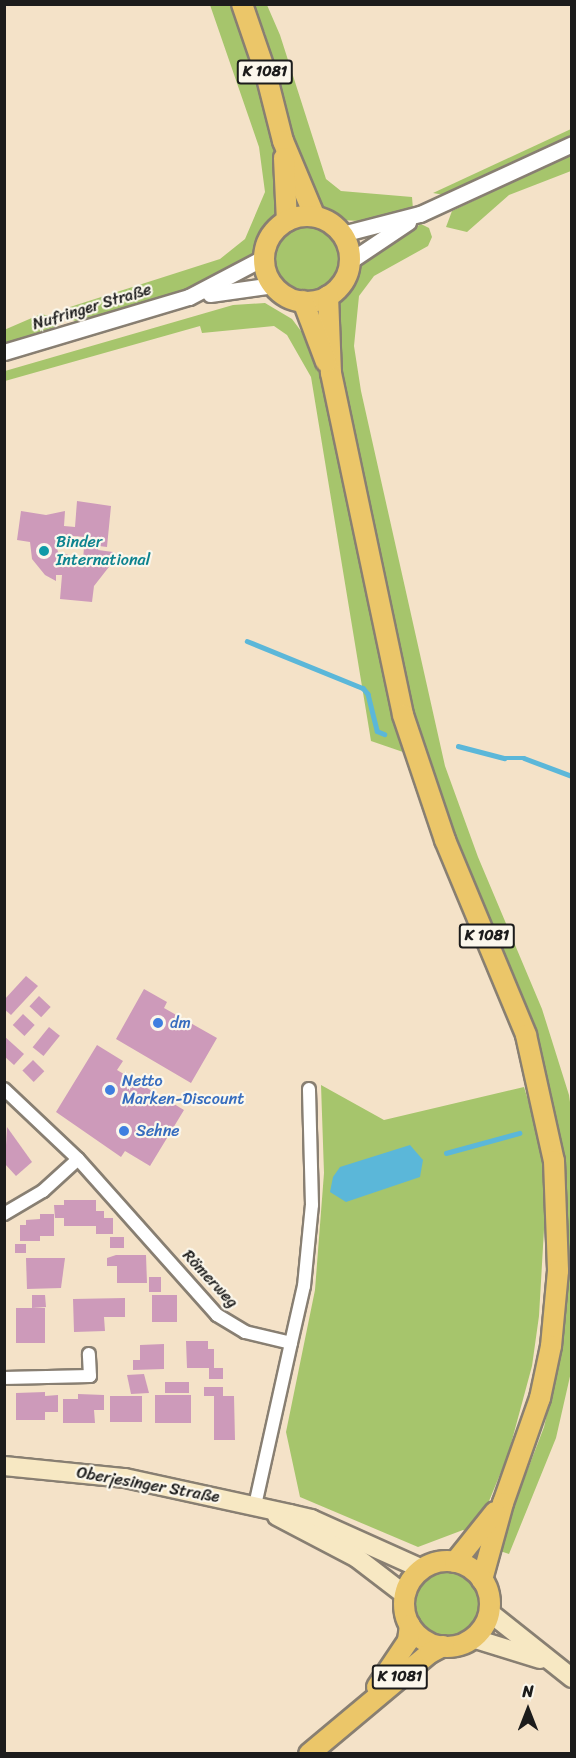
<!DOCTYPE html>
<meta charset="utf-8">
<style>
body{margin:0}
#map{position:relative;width:576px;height:1758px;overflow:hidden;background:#f4e2c8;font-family:Sriracha,sans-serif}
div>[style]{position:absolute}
.green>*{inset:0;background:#a6c56c}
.round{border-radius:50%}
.water>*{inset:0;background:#5bb7d9}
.stream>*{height:4.5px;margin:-2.25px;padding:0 2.25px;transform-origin:2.25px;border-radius:2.25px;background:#5bb7d9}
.building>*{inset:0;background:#cd9aba;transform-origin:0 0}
.roads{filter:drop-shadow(2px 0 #887f72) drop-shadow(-2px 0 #887f72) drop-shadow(0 2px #887f72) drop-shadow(0 -2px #887f72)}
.minor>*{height:12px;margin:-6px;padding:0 6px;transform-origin:6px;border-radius:6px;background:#fff}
.tertiary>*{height:15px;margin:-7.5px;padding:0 7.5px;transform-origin:7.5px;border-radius:7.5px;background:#fff}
.secondary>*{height:18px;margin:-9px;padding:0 9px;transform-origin:9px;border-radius:9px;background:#f7e8c3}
.primary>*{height:20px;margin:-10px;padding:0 10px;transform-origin:10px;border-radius:10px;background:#ebc669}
.primary>.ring{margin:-10px;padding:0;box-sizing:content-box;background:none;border:20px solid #ebc669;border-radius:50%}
.dots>*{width:16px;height:16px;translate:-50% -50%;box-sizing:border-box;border:3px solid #fbf7ec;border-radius:50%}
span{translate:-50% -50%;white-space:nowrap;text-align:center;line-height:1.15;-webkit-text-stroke:4.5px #fbf7ec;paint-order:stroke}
.shield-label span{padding:2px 4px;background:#fbf7ec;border:2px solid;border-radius:4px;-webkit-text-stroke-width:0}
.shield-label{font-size:15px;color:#1c1c1c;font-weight:700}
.street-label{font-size:16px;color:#1c1c1c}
.culture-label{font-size:16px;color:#0d838f}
.left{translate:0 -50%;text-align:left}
.shop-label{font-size:16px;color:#366cbe}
.frame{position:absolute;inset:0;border:6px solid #1c1c1c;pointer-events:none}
.north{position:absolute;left:498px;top:1680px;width:60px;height:60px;-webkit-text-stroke:4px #fbf7ec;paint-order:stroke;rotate:0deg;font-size:16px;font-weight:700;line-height:24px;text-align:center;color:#1c1c1c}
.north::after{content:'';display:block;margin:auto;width:21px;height:27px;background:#1c1c1c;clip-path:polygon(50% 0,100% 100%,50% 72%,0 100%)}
</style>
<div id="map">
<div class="green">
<div style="clip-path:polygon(210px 5px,233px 5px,248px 47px,276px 148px,282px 212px,254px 257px,189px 290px,80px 322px,72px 320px,70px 307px,220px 259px,245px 239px,265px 192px,259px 147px)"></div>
<div style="clip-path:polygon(252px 5px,267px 5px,280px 35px,326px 179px,341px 191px,412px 197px,413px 209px,359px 221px,341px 220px,325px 210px,312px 192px,299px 156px,265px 33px)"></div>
<div style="clip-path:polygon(571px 129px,571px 138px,444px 195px,433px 193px)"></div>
<div style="clip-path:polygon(571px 154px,571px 171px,509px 195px,467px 232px,446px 227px,452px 211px)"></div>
<div class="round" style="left:271px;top:222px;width:72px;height:72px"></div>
<div style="clip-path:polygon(421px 224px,429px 228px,432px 237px,428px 246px,374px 276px,359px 296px,354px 346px,361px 391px,445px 766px,478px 857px,542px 1009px,569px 1095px,572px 1116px,571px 1372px,556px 1438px,509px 1554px,497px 1550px,544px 1427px,563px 1343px,568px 1291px,567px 1190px,551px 1092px,528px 1013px,423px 756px,348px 412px,335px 312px,365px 255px)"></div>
<div style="clip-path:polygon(265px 303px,292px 319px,301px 331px,308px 329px,315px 347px,403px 752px,371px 741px,311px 377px,287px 335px,274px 326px,202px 333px,200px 326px,5px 381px,5px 371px,233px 305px)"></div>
<div style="clip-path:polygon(41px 314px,54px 317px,55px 327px,41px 335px,5px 345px,4px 330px)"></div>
<div style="clip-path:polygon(321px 1085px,384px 1120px,524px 1087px,540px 1139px,546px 1195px,539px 1316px,532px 1366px,508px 1455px,487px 1506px,470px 1534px,463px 1530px,418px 1547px,300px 1497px,286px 1432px,315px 1290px,324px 1173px)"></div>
<div class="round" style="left:411px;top:1569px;width:72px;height:72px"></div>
</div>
<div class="water">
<div style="clip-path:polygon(410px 1145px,423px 1160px,420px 1177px,346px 1202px,330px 1192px,333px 1177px,340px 1167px)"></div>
</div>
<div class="stream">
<div style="left:247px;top:641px;width:125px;rotate:22.1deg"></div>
<div style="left:363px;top:688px;width:8px;rotate:50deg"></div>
<div style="left:368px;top:694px;width:38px;rotate:76deg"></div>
<div style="left:377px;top:731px;width:8px;rotate:23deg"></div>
<div style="left:458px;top:746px;width:48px;rotate:14.6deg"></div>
<div style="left:504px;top:758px;width:20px"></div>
<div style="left:524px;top:758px;width:51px;rotate:20.6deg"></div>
<div style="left:446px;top:1153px;width:76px;rotate:-15.3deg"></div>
</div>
<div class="building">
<div style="clip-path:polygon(evenodd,77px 501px,111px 506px,107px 547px,99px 546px,98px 550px,113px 552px,112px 563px,94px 586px,92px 602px,60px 599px,62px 575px,56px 575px,56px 581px,45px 575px,32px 559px,30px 542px,17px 540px,21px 511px,46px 515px,65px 511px,64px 526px,75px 527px,77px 501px,62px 535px,85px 537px,83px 559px,58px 552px,56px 544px,62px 535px)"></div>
<div style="clip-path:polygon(26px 976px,38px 986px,11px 1015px,4px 1009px,4px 1000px)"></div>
<div style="clip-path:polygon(144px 989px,167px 1002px,164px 1008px,217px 1038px,191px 1083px,116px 1039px)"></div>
<div style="left:39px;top:996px;width:16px;height:14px;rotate:43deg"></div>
<div style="left:23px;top:1014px;width:16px;height:15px;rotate:43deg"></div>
<div style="left:49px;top:1027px;width:14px;height:26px;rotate:39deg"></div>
<div style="clip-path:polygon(4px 1036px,24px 1054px,14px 1065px,4px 1056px)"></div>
<div style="clip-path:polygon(97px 1045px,123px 1061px,117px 1070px,184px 1110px,150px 1166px,125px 1151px,121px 1157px,56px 1112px)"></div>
<div style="left:33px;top:1060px;width:16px;height:15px;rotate:45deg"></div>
<div style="clip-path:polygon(7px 1127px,32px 1162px,16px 1176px,5px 1164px)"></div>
<div style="clip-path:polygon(64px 1200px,96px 1200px,96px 1211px,104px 1211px,104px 1218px,113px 1218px,113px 1234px,96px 1234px,96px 1226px,64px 1226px,64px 1218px,55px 1218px,54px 1205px,64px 1205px)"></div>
<div style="clip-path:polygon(40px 1214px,54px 1214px,54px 1236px,40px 1236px,40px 1241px,20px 1241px,20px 1225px,26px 1225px,26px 1220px,40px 1219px)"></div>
<div style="left:110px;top:1237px;width:14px;height:11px"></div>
<div style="left:26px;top:1244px;width:9px;height:11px;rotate:90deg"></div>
<div style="clip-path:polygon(116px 1255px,146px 1255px,147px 1283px,117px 1283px,117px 1266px,107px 1266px,107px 1258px)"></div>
<div style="clip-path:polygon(26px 1258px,65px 1258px,61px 1288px,27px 1289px)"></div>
<div style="left:149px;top:1277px;width:12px;height:15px"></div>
<div style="clip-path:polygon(32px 1295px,45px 1295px,46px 1307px,32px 1308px)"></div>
<div style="left:152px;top:1295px;width:25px;height:27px"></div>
<div style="clip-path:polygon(125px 1298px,125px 1317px,104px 1317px,105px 1331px,74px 1332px,73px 1299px)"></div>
<div style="left:45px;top:1308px;width:35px;height:29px;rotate:90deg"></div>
<div style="clip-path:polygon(186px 1341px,208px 1341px,208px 1349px,214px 1349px,214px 1368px,223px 1368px,223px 1379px,209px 1379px,209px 1368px,187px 1368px)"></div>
<div style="clip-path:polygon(164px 1344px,164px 1369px,133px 1370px,133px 1360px,140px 1360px,140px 1345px)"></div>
<div style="clip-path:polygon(144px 1374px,149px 1393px,131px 1394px,127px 1375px)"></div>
<div style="left:165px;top:1382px;width:24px;height:11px"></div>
<div style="clip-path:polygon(204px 1387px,223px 1387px,223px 1396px,234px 1396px,235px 1440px,214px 1440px,214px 1396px,204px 1396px)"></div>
<div style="clip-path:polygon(45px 1392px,45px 1396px,58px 1395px,58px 1412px,45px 1412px,45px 1420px,16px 1420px,16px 1393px)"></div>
<div style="clip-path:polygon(78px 1394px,104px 1395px,104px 1410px,94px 1410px,95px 1423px,63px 1423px,63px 1399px,78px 1399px)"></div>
<div style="left:155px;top:1395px;width:36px;height:28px"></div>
<div style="left:110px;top:1396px;width:32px;height:26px"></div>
</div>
<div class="roads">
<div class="minor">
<div style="left:4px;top:1089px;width:102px;rotate:43.4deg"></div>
<div style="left:78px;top:1159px;width:209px;rotate:48.3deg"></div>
<div style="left:217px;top:1315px;width:33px;rotate:31deg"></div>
<div style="left:245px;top:1332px;width:47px;rotate:13.4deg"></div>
<div style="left:291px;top:1343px;width:167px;rotate:102.5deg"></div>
<div style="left:4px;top:1214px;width:45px;rotate:-30.5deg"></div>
<div style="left:43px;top:1191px;width:47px;rotate:-42.4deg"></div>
<div style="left:291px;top:1343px;width:58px;rotate:-77.2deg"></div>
<div style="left:304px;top:1286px;width:81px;rotate:-84.4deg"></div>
<div style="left:312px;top:1205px;width:116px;rotate:-91.5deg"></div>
<div style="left:4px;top:1378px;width:86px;rotate:-1.3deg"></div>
<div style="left:90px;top:1376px;width:22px;rotate:-93deg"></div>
</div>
<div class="tertiary">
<div style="left:342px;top:234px;width:81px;rotate:-14.4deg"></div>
<div style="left:420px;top:214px;width:167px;rotate:-24.7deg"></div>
<div style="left:350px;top:261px;width:70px;rotate:-33.9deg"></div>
<div style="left:210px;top:294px;width:64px;rotate:-8.1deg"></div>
<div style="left:4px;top:352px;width:193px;rotate:-16.6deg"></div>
<div style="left:189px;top:297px;width:86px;rotate:-27.8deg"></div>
</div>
<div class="secondary">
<div style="left:4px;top:1466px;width:122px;rotate:5.7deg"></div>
<div style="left:125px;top:1478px;width:169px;rotate:12.3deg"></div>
<div style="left:290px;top:1514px;width:22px;rotate:13deg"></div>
<div style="left:311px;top:1519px;width:122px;rotate:24.2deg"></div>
<div style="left:277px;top:1516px;width:90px;rotate:27.7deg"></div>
<div style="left:357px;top:1558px;width:61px;rotate:37.6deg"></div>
<div style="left:489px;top:1612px;width:106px;rotate:38.5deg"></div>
<div style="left:472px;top:1638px;width:71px;rotate:17.2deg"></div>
</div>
<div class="primary">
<div style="left:242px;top:4px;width:74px;rotate:71.1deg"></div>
<div style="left:266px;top:74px;width:69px;rotate:75.8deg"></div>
<div style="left:283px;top:141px;width:82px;rotate:67.2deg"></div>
<div style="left:284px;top:158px;width:63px;rotate:87.3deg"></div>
<div class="ring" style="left:264px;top:216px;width:66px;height:66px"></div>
<div style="left:328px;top:296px;width:77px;rotate:87.8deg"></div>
<div style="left:331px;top:373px;width:349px;rotate:78.1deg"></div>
<div style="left:403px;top:715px;width:132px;rotate:71.4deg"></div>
<div style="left:445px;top:840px;width:211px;rotate:67.4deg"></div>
<div style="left:526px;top:1035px;width:129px;rotate:77.5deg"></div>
<div style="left:554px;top:1161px;width:110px;rotate:87.9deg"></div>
<div style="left:558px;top:1271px;width:75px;rotate:95.3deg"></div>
<div style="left:551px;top:1346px;width:53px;rotate:101.9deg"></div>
<div style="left:540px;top:1398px;width:111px;rotate:109.4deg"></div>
<div style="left:503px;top:1503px;width:80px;rotate:105.3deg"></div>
<div style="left:303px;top:301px;width:65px;rotate:69.3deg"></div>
<div class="ring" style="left:404px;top:1561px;width:66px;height:66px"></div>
<div style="left:455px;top:1562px;width:64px;rotate:-51.3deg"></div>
<div style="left:377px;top:1687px;width:55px;rotate:-56deg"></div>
<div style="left:408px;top:1641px;width:16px;rotate:-83deg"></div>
<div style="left:309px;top:1754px;width:158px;rotate:-39.9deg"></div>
<div style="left:430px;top:1653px;width:15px;rotate:-28deg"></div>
</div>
</div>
<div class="dots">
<div style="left:44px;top:551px;background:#0f9aa8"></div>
<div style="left:158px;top:1023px;background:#3f7fe0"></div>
<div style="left:110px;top:1090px;background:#3f7fe0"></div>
<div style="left:124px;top:1131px;background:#3f7fe0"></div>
</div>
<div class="shield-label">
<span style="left:265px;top:72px">K 1081</span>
<span style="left:487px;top:936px">K 1081</span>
<span style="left:400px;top:1677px">K 1081</span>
</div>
<div class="street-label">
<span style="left:92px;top:307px;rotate:-17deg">Nufringer Straße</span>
<span style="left:210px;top:1279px;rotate:47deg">Römerweg</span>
<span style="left:148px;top:1485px;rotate:10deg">Oberjesinger Straße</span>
</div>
<div class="culture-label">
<span class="left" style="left:56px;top:551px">Binder<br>International</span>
</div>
<div class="shop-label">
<span class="left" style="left:170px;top:1023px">dm</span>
<span class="left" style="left:122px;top:1090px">Netto<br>Marken-Discount</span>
<span class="left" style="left:136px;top:1131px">Sehne</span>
</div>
<div class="frame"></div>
<div class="north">N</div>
</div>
